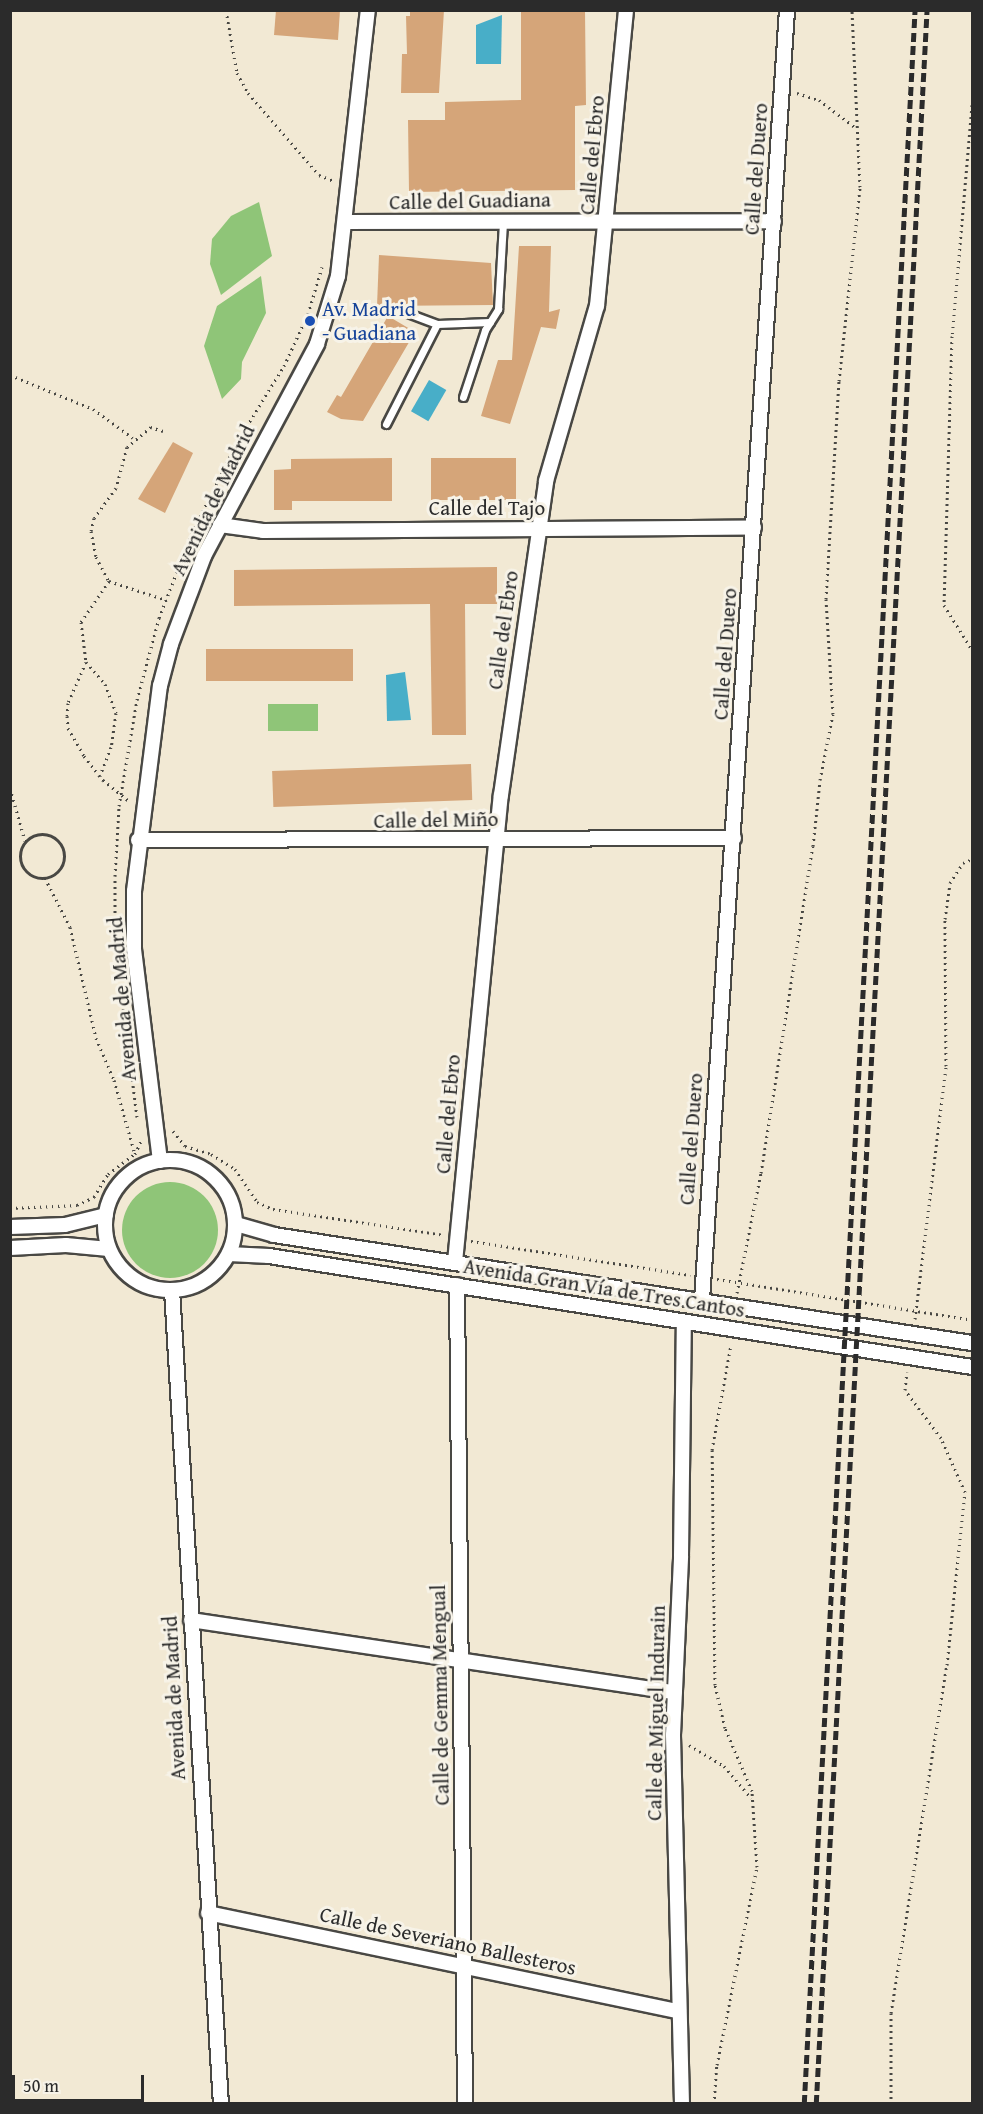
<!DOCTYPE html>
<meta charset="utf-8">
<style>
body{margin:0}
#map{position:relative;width:983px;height:2114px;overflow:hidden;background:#f2e9d4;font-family:"Gentium Book Plus",serif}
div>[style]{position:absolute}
.green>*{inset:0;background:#8fc578;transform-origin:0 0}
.round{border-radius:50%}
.water>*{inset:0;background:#48aec8;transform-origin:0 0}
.building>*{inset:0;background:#d5a579;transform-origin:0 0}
.path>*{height:3px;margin-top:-1.5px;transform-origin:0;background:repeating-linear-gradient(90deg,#494844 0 1.5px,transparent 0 6px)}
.path>.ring{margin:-1.5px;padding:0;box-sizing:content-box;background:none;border:3px solid #494844;border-radius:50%}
.roads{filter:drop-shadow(2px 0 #494844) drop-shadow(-2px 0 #494844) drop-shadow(0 2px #494844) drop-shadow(0 -2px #494844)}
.service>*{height:7px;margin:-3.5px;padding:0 3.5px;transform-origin:3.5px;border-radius:3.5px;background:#fff}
.minor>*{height:14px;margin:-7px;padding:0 7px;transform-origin:7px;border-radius:7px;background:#fff}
.minor>.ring{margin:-7px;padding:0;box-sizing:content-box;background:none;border:14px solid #fff;border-radius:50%}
.rail>*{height:4.5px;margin-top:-2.25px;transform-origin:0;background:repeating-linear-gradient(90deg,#2b2b2b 0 9px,transparent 0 13.5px)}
.dots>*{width:16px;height:16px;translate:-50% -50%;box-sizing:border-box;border:3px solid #f7f3e8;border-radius:50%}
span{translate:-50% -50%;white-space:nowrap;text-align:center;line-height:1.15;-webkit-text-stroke:6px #f7f3e8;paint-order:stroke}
.street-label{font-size:21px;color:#2b2b2b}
.transit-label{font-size:21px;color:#164399}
.left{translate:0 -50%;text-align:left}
.frame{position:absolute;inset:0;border:12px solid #2b2b2b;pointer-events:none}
.scale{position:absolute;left:12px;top:2075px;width:132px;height:27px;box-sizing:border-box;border:3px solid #2b2b2b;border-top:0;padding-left:8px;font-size:18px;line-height:21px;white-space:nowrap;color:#2b2b2b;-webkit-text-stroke:4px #f7f3e8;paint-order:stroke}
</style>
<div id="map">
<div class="green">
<div style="clip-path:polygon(259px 202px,272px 256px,221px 295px,210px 264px,212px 239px,231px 216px)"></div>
<div style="clip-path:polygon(261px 276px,266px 313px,242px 362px,241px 379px,222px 399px,204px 346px,217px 306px)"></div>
<div style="left:318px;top:704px;width:27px;height:50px;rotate:90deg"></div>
<div class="round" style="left:122px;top:1182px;width:96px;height:96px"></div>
</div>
<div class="water">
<div style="clip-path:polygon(502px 15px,501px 64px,476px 64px,476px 25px)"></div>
<div style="left:429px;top:380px;width:20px;height:36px;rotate:30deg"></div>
<div style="clip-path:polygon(405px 672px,411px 720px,387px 721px,386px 675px)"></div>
</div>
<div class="building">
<div style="clip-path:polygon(276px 10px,340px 10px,338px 40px,274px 35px)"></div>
<div style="clip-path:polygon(410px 10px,444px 10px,439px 93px,401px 93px,402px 54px,407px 54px,406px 16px,410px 16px)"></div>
<div style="clip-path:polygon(521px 10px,585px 10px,586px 105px,575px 106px,575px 190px,409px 192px,408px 120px,445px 120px,445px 102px,521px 100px)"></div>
<div style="clip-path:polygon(519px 246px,551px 246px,549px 312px,560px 309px,556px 329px,541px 327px,510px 424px,481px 416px,498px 360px,512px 360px)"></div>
<div style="clip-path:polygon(379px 255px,491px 263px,493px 305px,377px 306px)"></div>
<div style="clip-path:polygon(388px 316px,415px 332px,363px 421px,341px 419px,327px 412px,337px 395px,341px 397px)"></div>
<div style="clip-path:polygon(173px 442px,193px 453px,165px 513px,138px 499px)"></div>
<div style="clip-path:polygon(392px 458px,392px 501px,292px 501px,292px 510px,274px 510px,274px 470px,291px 469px,291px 459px)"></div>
<div style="left:431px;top:458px;width:85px;height:42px"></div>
<div style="clip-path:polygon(497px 567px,497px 604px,465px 604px,466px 735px,432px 735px,430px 604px,234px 606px,234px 570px)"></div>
<div style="left:353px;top:649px;width:32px;height:147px;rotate:90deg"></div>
<div style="left:471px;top:764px;width:36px;height:199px;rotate:88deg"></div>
</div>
<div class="path">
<div style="left:226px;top:10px;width:64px;rotate:80.1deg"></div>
<div style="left:237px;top:73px;width:23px;rotate:61deg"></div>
<div style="left:248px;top:93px;width:108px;rotate:49.1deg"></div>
<div style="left:319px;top:175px;width:16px;rotate:22deg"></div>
<div style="left:797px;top:93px;width:23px;rotate:18deg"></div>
<div style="left:819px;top:100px;width:46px;rotate:37.1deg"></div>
<div style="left:972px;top:105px;width:232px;rotate:94.9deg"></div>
<div style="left:952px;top:336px;width:269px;rotate:91.7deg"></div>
<div style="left:944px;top:605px;width:53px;rotate:58.1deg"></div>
<div style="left:10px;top:375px;width:90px;rotate:22.3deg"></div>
<div style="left:93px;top:409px;width:49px;rotate:35.9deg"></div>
<div style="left:163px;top:431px;width:13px;rotate:-162deg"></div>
<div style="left:151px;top:427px;width:31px;rotate:140deg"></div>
<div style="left:127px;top:447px;width:42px;rotate:105deg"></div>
<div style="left:116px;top:488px;width:37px;rotate:126deg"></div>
<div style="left:94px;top:518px;width:13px;rotate:103deg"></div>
<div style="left:91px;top:531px;width:26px;rotate:79deg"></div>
<div style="left:96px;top:557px;width:27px;rotate:62deg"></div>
<div style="left:109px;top:581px;width:60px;rotate:18.4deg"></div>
<div style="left:109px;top:581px;width:50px;rotate:124.3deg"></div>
<div style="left:81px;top:622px;width:40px;rotate:82.9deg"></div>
<div style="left:86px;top:662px;width:45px;rotate:113.7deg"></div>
<div style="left:68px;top:703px;width:13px;rotate:94deg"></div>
<div style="left:67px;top:716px;width:12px;rotate:85deg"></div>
<div style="left:68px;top:728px;width:32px;rotate:60deg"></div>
<div style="left:84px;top:756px;width:31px;rotate:52deg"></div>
<div style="left:103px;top:780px;width:35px;rotate:39deg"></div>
<div style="left:86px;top:662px;width:29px;rotate:49deg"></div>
<div style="left:105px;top:684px;width:31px;rotate:69deg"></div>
<div style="left:116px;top:713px;width:34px;rotate:98deg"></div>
<div style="left:111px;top:747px;width:31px;rotate:111deg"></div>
<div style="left:10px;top:788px;width:55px;rotate:74.2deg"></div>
<div class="ring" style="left:20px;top:834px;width:41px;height:41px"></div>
<div style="left:45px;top:878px;width:55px;rotate:63deg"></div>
<div style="left:70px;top:927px;width:114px;rotate:76.8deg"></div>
<div style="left:96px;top:1038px;width:46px;rotate:66.8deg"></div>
<div style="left:114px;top:1080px;width:77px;rotate:74.2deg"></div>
<div style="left:137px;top:1117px;width:176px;rotate:-97.2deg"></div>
<div style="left:115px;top:942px;width:66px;rotate:-90deg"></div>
<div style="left:115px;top:876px;width:70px;rotate:-86.7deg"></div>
<div style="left:119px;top:806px;width:108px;rotate:-80.4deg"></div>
<div style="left:137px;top:700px;width:85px;rotate:-75deg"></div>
<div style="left:159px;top:618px;width:91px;rotate:-68.8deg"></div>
<div style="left:192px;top:533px;width:102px;rotate:-63.7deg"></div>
<div style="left:237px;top:442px;width:89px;rotate:-58.3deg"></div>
<div style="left:284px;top:366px;width:57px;rotate:-65.2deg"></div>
<div style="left:308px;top:314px;width:49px;rotate:-73.4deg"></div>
<div style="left:173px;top:1131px;width:19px;rotate:51deg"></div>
<div style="left:185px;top:1146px;width:27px;rotate:17deg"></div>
<div style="left:211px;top:1154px;width:28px;rotate:32deg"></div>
<div style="left:235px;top:1169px;width:40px;rotate:56deg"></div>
<div style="left:257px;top:1202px;width:17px;rotate:24deg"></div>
<div style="left:273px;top:1209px;width:173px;rotate:8.6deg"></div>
<div style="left:10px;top:1208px;width:67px;rotate:-2.6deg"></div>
<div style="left:77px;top:1205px;width:19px;rotate:-25deg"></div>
<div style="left:94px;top:1197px;width:27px;rotate:-59deg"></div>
<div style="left:108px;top:1174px;width:34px;rotate:-37deg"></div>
<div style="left:135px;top:1154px;width:14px;rotate:-65deg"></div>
<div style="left:471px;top:1241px;width:222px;rotate:8.8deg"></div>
<div style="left:717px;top:1279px;width:258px;rotate:9.1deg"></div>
<div style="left:737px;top:1293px;width:122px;rotate:-78.7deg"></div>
<div style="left:761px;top:1173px;width:331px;rotate:-81deg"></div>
<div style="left:813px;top:846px;width:66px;rotate:-83.9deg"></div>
<div style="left:820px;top:780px;width:67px;rotate:-78.9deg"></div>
<div style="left:833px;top:714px;width:115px;rotate:-93.5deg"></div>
<div style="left:826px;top:599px;width:218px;rotate:-86.6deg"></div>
<div style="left:839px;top:381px;width:195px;rotate:-83.8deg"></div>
<div style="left:860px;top:187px;width:177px;rotate:-92.6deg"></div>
<div style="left:915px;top:1319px;width:255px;rotate:-83deg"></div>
<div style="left:946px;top:1066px;width:147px;rotate:-90.4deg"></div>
<div style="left:945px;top:919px;width:36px;rotate:-82deg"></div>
<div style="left:950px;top:883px;width:24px;rotate:-57deg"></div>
<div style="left:963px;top:863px;width:10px;rotate:-24deg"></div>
<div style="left:689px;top:1745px;width:41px;rotate:31deg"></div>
<div style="left:724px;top:1766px;width:42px;rotate:49.8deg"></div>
<div style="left:714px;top:2104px;width:39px;rotate:-86deg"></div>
<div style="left:717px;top:2065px;width:202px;rotate:-78.6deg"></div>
<div style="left:757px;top:1867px;width:76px;rotate:-93.8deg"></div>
<div style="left:752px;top:1791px;width:69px;rotate:-113.2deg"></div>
<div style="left:725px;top:1728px;width:44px;rotate:-103.1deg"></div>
<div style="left:715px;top:1685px;width:235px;rotate:-90.7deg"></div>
<div style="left:712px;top:1450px;width:108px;rotate:-79.8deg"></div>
<div style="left:891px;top:2104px;width:91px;rotate:-90deg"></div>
<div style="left:891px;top:2013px;width:352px;rotate:-80.9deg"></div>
<div style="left:947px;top:1665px;width:174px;rotate:-84.1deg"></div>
<div style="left:965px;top:1492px;width:59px;rotate:-114deg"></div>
<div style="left:941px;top:1438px;width:60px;rotate:-126.9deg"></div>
<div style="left:905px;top:1390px;width:18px;rotate:-84deg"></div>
</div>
<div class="roads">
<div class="service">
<div style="left:397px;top:309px;width:43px;rotate:20.6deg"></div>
<div style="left:437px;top:324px;width:53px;rotate:-2.2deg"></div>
<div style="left:463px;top:397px;width:71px;rotate:-71.8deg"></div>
<div style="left:485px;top:330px;width:25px;rotate:-58deg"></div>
<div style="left:498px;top:309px;width:87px;rotate:-86.7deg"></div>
<div style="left:386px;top:424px;width:112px;rotate:-63deg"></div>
</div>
<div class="minor">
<div style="left:347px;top:222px;width:427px;rotate:-0.1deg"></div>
<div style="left:220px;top:525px;width:43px;rotate:7.9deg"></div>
<div style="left:263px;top:531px;width:491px;rotate:-0.4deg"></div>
<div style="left:138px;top:840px;width:596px;rotate:-0.19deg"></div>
<div class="ring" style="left:105px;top:1160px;width:116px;height:116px"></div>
<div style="left:160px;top:1161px;width:215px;rotate:-97deg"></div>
<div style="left:134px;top:948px;width:57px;rotate:-90deg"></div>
<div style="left:134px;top:891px;width:207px;rotate:-82.8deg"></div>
<div style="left:160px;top:686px;width:43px;rotate:-75.3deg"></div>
<div style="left:171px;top:644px;width:94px;rotate:-69.4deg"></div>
<div style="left:204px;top:556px;width:240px;rotate:-61.9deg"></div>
<div style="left:317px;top:344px;width:71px;rotate:-72.8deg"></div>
<div style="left:338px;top:276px;width:268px;rotate:-83.6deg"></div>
<div style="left:236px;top:1224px;width:40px;rotate:16deg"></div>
<div style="left:274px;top:1235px;width:706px;rotate:8.8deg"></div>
<div style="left:10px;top:1227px;width:55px;rotate:-2.1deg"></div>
<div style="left:65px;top:1225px;width:42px;rotate:-13.7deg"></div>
<div style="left:10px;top:1248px;width:56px;rotate:-3.1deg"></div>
<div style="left:66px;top:1245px;width:43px;rotate:5.3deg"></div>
<div style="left:229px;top:1254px;width:40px;rotate:2.9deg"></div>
<div style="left:269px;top:1256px;width:712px;rotate:8.97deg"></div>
<div style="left:455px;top:1262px;width:469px;rotate:-84.4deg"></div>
<div style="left:501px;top:795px;width:317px;rotate:-81.8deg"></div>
<div style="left:546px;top:481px;width:182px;rotate:-73.8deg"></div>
<div style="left:597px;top:306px;width:297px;rotate:-84.4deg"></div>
<div style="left:457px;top:1285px;width:819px;rotate:89.44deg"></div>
<div style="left:172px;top:1290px;width:815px;rotate:86.56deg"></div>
<div style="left:702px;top:1300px;width:1293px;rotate:-86.23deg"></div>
<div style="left:191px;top:1620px;width:489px;rotate:8.5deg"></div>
<div style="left:208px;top:1913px;width:481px;rotate:11.8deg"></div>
<div style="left:682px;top:2104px;width:369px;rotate:-91.4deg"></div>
<div style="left:673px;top:1735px;width:179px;rotate:-87.4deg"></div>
<div style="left:681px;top:1556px;width:232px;rotate:-89.3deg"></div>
</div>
</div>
<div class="rail">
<div style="left:804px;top:2104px;width:2097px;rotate:-86.97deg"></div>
<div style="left:816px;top:2104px;width:2097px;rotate:-86.97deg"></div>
</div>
<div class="dots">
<div style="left:310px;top:321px;background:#1a4fb4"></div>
</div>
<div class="street-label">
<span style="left:592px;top:155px;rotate:-85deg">Calle del Ebro</span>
<span style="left:756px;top:169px;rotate:-86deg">Calle del Duero</span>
<span style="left:470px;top:201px;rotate:-1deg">Calle del Guadiana</span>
<span style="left:213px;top:500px;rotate:-64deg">Avenida de Madrid</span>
<span style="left:487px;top:508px">Calle del Tajo</span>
<span style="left:503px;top:630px;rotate:-82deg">Calle del Ebro</span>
<span style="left:725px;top:654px;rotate:-86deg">Calle del Duero</span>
<span style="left:436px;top:820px;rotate:-1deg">Calle del Miño</span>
<span style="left:122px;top:999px;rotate:-95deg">Avenida de Madrid</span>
<span style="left:448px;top:1114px;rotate:-85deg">Calle del Ebro</span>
<span style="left:691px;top:1139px;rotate:-86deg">Calle del Duero</span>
<span style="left:604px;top:1288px;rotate:9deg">Avenida Gran Vía de Tres Cantos</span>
<span style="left:440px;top:1695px;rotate:-91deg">Calle de Gemma Mengual</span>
<span style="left:174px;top:1698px;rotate:-93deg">Avenida de Madrid</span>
<span style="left:656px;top:1713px;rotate:-89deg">Calle de Miguel Indurain</span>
<span style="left:448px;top:1941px;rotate:12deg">Calle de Severiano Ballesteros</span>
</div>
<div class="transit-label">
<span class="left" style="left:322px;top:321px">Av. Madrid<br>- Guadiana</span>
</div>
<div class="frame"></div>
<div class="scale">50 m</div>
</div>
